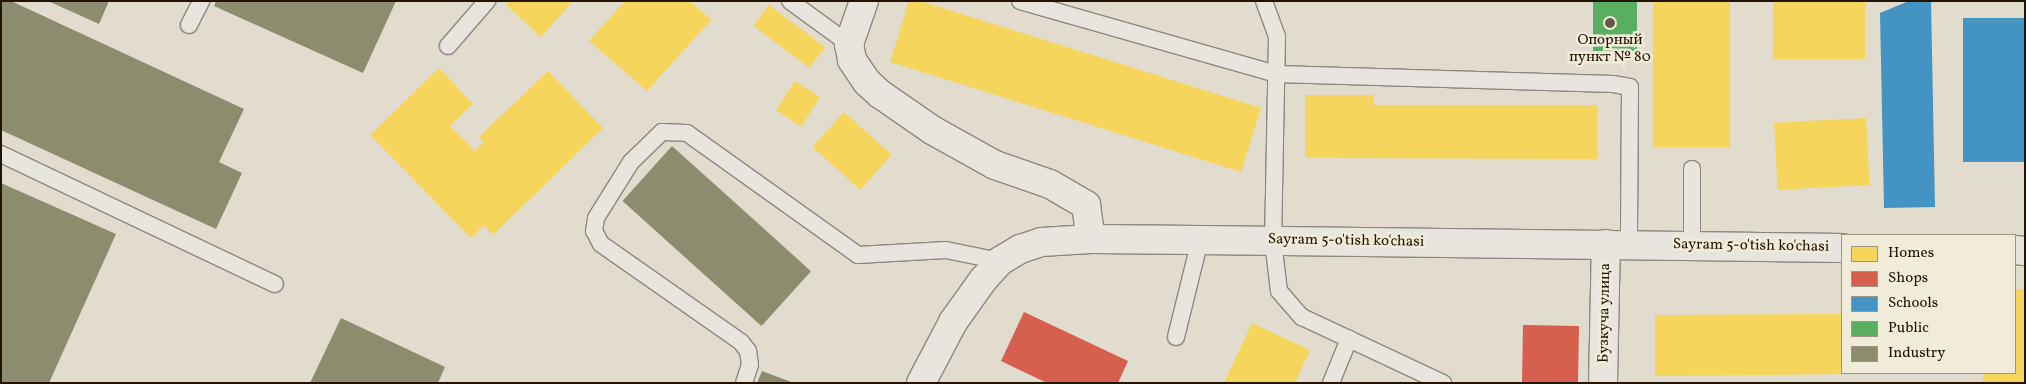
<!DOCTYPE html>
<meta charset="utf-8">
<style>
body{margin:0}
#map{position:relative;width:2026px;height:384px;overflow:hidden;background:#e1dccd;font-family:Vollkorn,serif}
div>[style]{position:absolute}
.homes>*{inset:0;background:#f6d55c;transform-origin:0 0}
.shops>*{inset:0;background:#d6604d;transform-origin:0 0}
.schools>*{inset:0;background:#4393c3;transform-origin:0 0}
.public>*{inset:0;background:#5aae61;transform-origin:0 0}
.industry>*{inset:0;background:#8c8c6e;transform-origin:0 0}
.roads{filter:drop-shadow(1px 0 #8d887e) drop-shadow(-1px 0 #8d887e) drop-shadow(0 1px #8d887e) drop-shadow(0 -1px #8d887e)}
.lane>*{height:16px;margin:-8px;padding:0 8px;transform-origin:8px;border-radius:8px;background:#e8e5de}
.street>*{height:28px;margin:-14px;padding:0 14px;transform-origin:14px;border-radius:14px;background:#e8e5de}
.secondary>*{height:28px;margin:-14px;padding:0 14px;transform-origin:14px;border-radius:14px;background:#e8e5de}
.dots>*{width:14px;height:14px;translate:-50% -50%;box-sizing:border-box;border:2px solid #f1ecd9;border-radius:50%}
span{translate:-50% -50%;white-space:nowrap;text-align:center;line-height:1.15;-webkit-text-stroke:5px #f1ecd9;paint-order:stroke}
.poi-label{font-size:15px;color:#231301}
.street-label{font-size:15px;color:#231301}
.frame{position:absolute;inset:0;border:2px solid #231301;pointer-events:none}
.legend{position:absolute;left:1841px;top:234px;width:175px;height:140px;box-sizing:border-box;background:#f1ecd9;border:1px solid #9f9583;margin:0;padding:6px 9px;list-style:none;font-size:15px;color:#231301}
.legend li{display:flex;align-items:center;gap:10px;height:25px}
.legend b{width:25px;border:1px solid #9f9583}
</style>
<div id="map">
<div class="homes">
<div style="clip-path:polygon(509px 1px,573px 1px,541px 37px,506px 5px)"></div>
<div style="clip-path:polygon(625px 1px,690px 1px,711px 20px,647px 91px,589px 41px)"></div>
<div style="clip-path:polygon(909px 1px,920px 1px,1261px 108px,1241px 172px,890px 62px)"></div>
<div style="left:1653px;top:1px;width:77px;height:146px"></div>
<div style="left:1773px;top:1px;width:92px;height:58px"></div>
<div style="left:769px;top:5px;width:70px;height:26px;rotate:37deg"></div>
<div style="clip-path:polygon(439px 68px,473px 104px,450px 126px,475px 151px,484px 142px,479px 137px,548px 71px,603px 128px,493px 235px,484px 225px,471px 238px,370px 135px)"></div>
<div style="left:795px;top:81px;width:30px;height:35px;rotate:33deg"></div>
<div style="clip-path:polygon(1305px 95px,1374px 95px,1374px 105px,1597px 105px,1597px 159px,1305px 158px)"></div>
<div style="left:844px;top:112px;width:64px;height:47px;rotate:42deg"></div>
<div style="left:1866px;top:118px;width:67px;height:92px;rotate:87deg"></div>
<div style="clip-path:polygon(2015px 289px,2025px 289px,2025px 383px,1983px 383px,1983px 373px,2015px 373px)"></div>
<div style="clip-path:polygon(1842px 314px,1842px 373px,1849px 374px,1655px 376px,1655px 315px)"></div>
<div style="clip-path:polygon(1252px 323px,1310px 350px,1295px 383px,1224px 383px)"></div>
</div>
<div class="shops">
<div style="clip-path:polygon(1024px 312px,1128px 361px,1118px 383px,1047px 383px,1001px 361px)"></div>
<div style="left:1523px;top:325px;width:56px;height:58px;rotate:1deg"></div>
</div>
<div class="schools">
<div style="clip-path:polygon(1909px 1px,1931px 1px,1935px 207px,1884px 208px,1880px 13px)"></div>
<div style="left:2025px;top:18px;width:144px;height:62px;rotate:90deg"></div>
</div>
<div class="public">
<div style="left:1593px;top:1px;width:44px;height:50px"></div>
</div>
<div class="industry">
<div style="clip-path:polygon(1px 1px,11px 1px,244px 109px,219px 162px,242px 173px,216px 229px,1px 130px)"></div>
<div style="clip-path:polygon(48px 1px,109px 1px,99px 24px)"></div>
<div style="clip-path:polygon(216px 1px,396px 1px,363px 73px,214px 6px)"></div>
<div style="left:672px;top:146px;width:187px;height:74px;rotate:42deg"></div>
<div style="clip-path:polygon(1px 183px,116px 234px,49px 383px,1px 383px)"></div>
<div style="clip-path:polygon(341px 318px,445px 367px,438px 383px,310px 383px)"></div>
<div style="clip-path:polygon(762px 371px,794px 383px,757px 383px)"></div>
</div>
<div class="roads">
<div class="lane">
<div style="left:790px;top:1px;width:73px;rotate:36.1deg"></div>
<div style="left:1020px;top:1px;width:267px;rotate:15.9deg"></div>
<div style="left:1277px;top:74px;width:336px;rotate:1.7deg"></div>
<div style="left:1613px;top:84px;width:17px;rotate:10deg"></div>
<div style="left:1630px;top:87px;width:157px;rotate:90.4deg"></div>
<div style="left:1264px;top:1px;width:37px;rotate:70deg"></div>
<div style="left:1277px;top:36px;width:205px;rotate:91.1deg"></div>
<div style="left:1273px;top:241px;width:50px;rotate:83.2deg"></div>
<div style="left:1279px;top:291px;width:35px;rotate:49deg"></div>
<div style="left:1302px;top:317px;width:156px;rotate:25.1deg"></div>
<div style="left:189px;top:25px;width:27px;rotate:-63deg"></div>
<div style="left:448px;top:46px;width:60px;rotate:-49.1deg"></div>
<div style="left:1px;top:154px;width:303px;rotate:25.4deg"></div>
<div style="left:1692px;top:169px;width:76px;rotate:90deg"></div>
<div style="left:1176px;top:337px;width:100px;rotate:-76.1deg"></div>
<div style="left:744px;top:383px;width:19px;rotate:-72deg"></div>
<div style="left:750px;top:365px;width:14px;rotate:-98deg"></div>
<div style="left:748px;top:351px;width:11px;rotate:-128deg"></div>
<div style="left:741px;top:342px;width:171px;rotate:-145deg"></div>
<div style="left:601px;top:244px;width:15px;rotate:-118deg"></div>
<div style="left:594px;top:231px;width:13px;rotate:-81deg"></div>
<div style="left:596px;top:218px;width:66px;rotate:-58deg"></div>
<div style="left:631px;top:162px;width:43px;rotate:-44.1deg"></div>
<div style="left:662px;top:132px;width:25px;rotate:2deg"></div>
<div style="left:687px;top:133px;width:210px;rotate:35.5deg"></div>
<div style="left:858px;top:255px;width:88px;rotate:-3.3deg"></div>
<div style="left:946px;top:250px;width:55px;rotate:11.5deg"></div>
<div style="left:1331px;top:383px;width:48px;rotate:-67.8deg"></div>
</div>
<div class="street">
<div style="left:864px;top:1px;width:46px;rotate:109.2deg"></div>
<div style="left:849px;top:44px;width:16px;rotate:79deg"></div>
<div style="left:852px;top:60px;width:27px;rotate:56deg"></div>
<div style="left:867px;top:82px;width:18px;rotate:43deg"></div>
<div style="left:880px;top:94px;width:63px;rotate:34.7deg"></div>
<div style="left:932px;top:130px;width:72px;rotate:29.1deg"></div>
<div style="left:995px;top:165px;width:58px;rotate:19.1deg"></div>
<div style="left:1050px;top:184px;width:42px;rotate:30.3deg"></div>
<div style="left:1086px;top:205px;width:34px;rotate:82deg"></div>
<div style="left:1603px;top:383px;width:139px;rotate:-88.8deg"></div>
</div>
<div class="secondary">
<div style="left:2015px;top:250px;width:10px;rotate:6deg"></div>
<div style="left:921px;top:383px;width:69px;rotate:-62.3deg"></div>
<div style="left:953px;top:322px;width:52px;rotate:-54.5deg"></div>
<div style="left:983px;top:280px;width:25px;rotate:-48deg"></div>
<div style="left:1000px;top:261px;width:23px;rotate:-31deg"></div>
<div style="left:1020px;top:249px;width:22px;rotate:-18deg"></div>
<div style="left:1041px;top:242px;width:50px;rotate:-3.4deg"></div>
<div style="left:1091px;top:239px;width:109px;rotate:0.5deg"></div>
<div style="left:1200px;top:240px;width:642px;rotate:0.71deg"></div>
</div>
</div>
<div class="dots">
<div style="left:1610px;top:23px;background:#665948"></div>
</div>
<div class="poi-label">
<span style="left:1610px;top:49px">Опорный<br>пункт № 80</span>
</div>
<div class="street-label">
<span style="left:1346px;top:241px;rotate:1deg">Sayram 5-o'tish ko'chasi</span>
<span style="left:1751px;top:246px;rotate:1deg">Sayram 5-o'tish ko'chasi</span>
<span style="left:1605px;top:313px;rotate:-89deg">Бузкуча улица</span>
</div>
<div class="frame"></div>
<ul class="legend">
<li><b style="height:14px;background:#f6d55c"></b>Homes</li>
<li><b style="height:14px;background:#d6604d"></b>Shops</li>
<li><b style="height:14px;background:#4393c3"></b>Schools</li>
<li><b style="height:14px;background:#5aae61"></b>Public</li>
<li><b style="height:14px;background:#8c8c6e"></b>Industry</li>
</ul>
</div>
